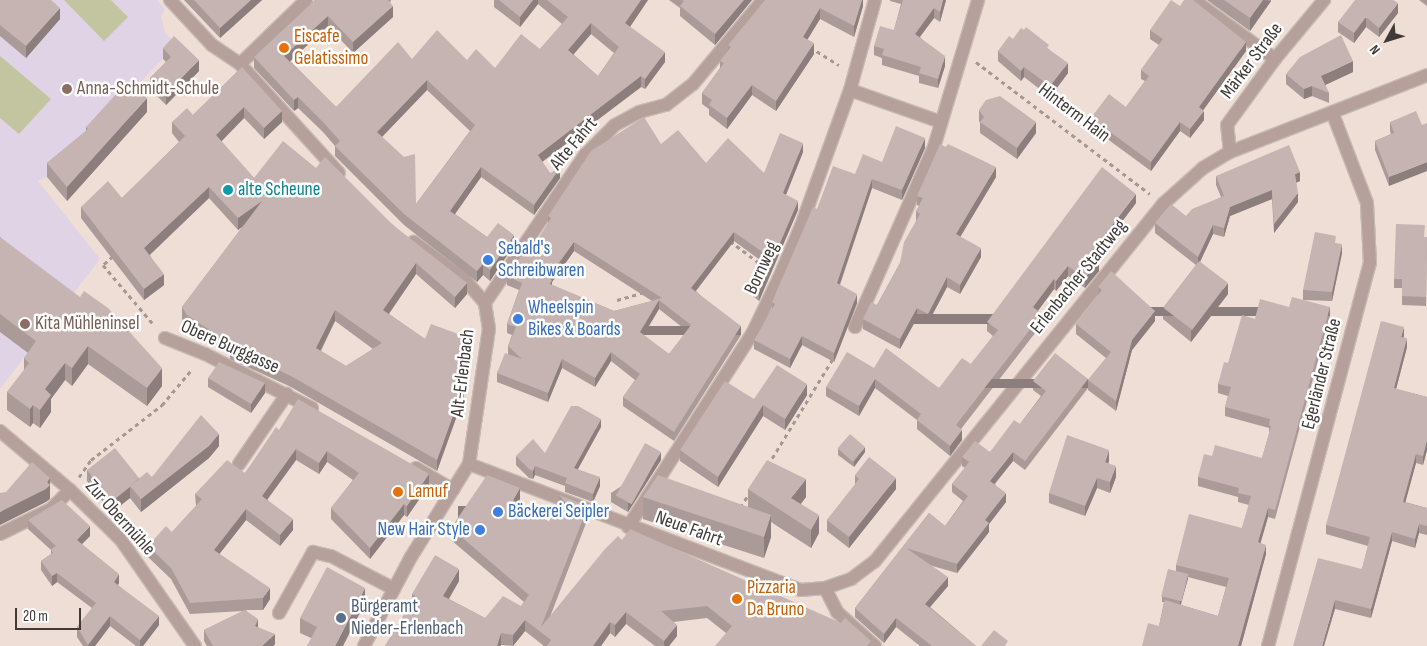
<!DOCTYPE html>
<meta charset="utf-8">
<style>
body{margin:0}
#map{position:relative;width:1427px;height:646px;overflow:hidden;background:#eeded6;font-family:"Sofia Sans Condensed",sans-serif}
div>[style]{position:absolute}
.education>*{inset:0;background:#e0d3e6}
.green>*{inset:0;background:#c2c5a0}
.path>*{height:3px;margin-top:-1.5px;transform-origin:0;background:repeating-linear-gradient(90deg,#a49892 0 4px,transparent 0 8px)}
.roads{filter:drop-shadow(1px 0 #c8bab3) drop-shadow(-1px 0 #c8bab3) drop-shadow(0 1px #c8bab3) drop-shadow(0 -1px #c8bab3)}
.minor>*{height:12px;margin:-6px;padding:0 6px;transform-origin:6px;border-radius:6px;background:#b5a09b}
.wall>*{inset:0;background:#aa9b99}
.shaded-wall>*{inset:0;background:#8b7e7d;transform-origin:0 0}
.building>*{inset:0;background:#c6b4b2;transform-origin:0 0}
.dots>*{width:14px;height:14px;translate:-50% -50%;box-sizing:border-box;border:2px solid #fff;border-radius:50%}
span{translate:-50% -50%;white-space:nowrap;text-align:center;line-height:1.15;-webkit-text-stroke:5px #fff;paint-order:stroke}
.food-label{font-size:19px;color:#c56008}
.left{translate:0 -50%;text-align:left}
.street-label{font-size:19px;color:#413b38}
.education-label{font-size:19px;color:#785e54}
.culture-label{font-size:19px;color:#0d838f}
.shop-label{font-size:19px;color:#366cbe}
.right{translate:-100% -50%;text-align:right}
.service-label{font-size:19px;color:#4e5e75}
.north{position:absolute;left:1362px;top:15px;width:50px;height:50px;-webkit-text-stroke:4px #fff;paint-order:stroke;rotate:231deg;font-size:14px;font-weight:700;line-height:20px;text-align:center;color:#413b38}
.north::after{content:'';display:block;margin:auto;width:18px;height:22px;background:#413b38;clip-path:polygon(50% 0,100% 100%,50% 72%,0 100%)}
.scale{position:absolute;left:15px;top:608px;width:66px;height:22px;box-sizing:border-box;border:2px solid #413b38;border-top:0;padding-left:6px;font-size:15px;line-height:18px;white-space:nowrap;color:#413b38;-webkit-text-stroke:4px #fff;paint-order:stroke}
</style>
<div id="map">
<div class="education">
<div style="clip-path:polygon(0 0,157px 0,165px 9px,161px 17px,165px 32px,176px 45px,91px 134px,48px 176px,38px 181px,100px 259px,0 389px)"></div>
</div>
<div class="green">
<div style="clip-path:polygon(64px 0,111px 0,128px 17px,104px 41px)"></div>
<div style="clip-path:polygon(0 56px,51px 99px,19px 134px,0 118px)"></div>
</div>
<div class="path">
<div style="left:810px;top:47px;width:34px;rotate:32deg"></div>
<div style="left:976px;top:62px;width:218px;rotate:37.2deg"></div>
<div style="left:730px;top:241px;width:39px;rotate:37deg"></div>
<div style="left:113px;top:256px;width:13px;rotate:138deg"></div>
<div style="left:103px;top:265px;width:80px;rotate:49.6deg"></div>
<div style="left:617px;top:300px;width:26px;rotate:-16deg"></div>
<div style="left:768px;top:465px;width:127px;rotate:-58.6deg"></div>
<div style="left:79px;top:477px;width:21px;rotate:-55deg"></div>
<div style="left:91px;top:460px;width:90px;rotate:-37.8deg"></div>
<div style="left:162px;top:405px;width:48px;rotate:-50deg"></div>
<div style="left:740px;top:507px;width:19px;rotate:-55deg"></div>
</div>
<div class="roads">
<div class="minor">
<div style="left:170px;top:0;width:62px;rotate:47deg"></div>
<div style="left:212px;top:45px;width:34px;rotate:34deg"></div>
<div style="left:240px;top:64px;width:147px;rotate:47.8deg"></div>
<div style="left:1194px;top:0;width:100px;rotate:36.1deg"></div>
<div style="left:240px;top:64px;width:92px;rotate:-44.1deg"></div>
<div style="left:850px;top:90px;width:96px;rotate:19.4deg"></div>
<div style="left:1230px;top:152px;width:27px;rotate:-96deg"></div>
<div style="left:1227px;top:125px;width:82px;rotate:-54deg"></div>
<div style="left:1275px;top:59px;width:77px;rotate:-50.3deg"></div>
<div style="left:485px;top:303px;width:179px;rotate:-56deg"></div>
<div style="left:585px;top:155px;width:42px;rotate:-45deg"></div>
<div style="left:615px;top:125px;width:27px;rotate:-28deg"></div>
<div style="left:639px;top:112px;width:28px;rotate:-15deg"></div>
<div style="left:666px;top:105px;width:34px;rotate:-38deg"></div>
<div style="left:693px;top:84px;width:109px;rotate:-50.2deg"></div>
<div style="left:855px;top:327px;width:197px;rotate:-66.3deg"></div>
<div style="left:934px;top:147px;width:153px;rotate:-73.3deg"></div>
<div style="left:165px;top:338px;width:43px;rotate:21.8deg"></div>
<div style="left:205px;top:354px;width:120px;rotate:26.8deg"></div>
<div style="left:0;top:431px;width:92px;rotate:40.1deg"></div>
<div style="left:70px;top:490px;width:71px;rotate:44.4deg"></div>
<div style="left:121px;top:540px;width:129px;rotate:55.1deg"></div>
<div style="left:239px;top:464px;width:85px;rotate:-55.6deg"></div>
<div style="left:469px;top:464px;width:355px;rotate:20.8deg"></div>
<div style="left:801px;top:590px;width:24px;rotate:-5deg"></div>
<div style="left:825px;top:588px;width:28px;rotate:-19deg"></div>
<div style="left:851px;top:579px;width:30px;rotate:-37deg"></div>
<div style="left:875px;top:561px;width:459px;rotate:-51.1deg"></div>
<div style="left:1163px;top:204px;width:54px;rotate:-42deg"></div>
<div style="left:1203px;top:168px;width:31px;rotate:-31deg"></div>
<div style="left:1230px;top:152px;width:212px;rotate:-21.3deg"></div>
<div style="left:416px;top:468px;width:43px;rotate:30.7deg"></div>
<div style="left:628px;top:527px;width:229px;rotate:-57.3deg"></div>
<div style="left:752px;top:334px;width:62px;rotate:-64.3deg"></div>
<div style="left:779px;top:278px;width:56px;rotate:-67.1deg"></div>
<div style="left:801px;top:226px;width:145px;rotate:-70.2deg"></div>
<div style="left:850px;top:90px;width:93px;rotate:-74.5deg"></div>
<div style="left:0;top:534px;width:57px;rotate:-26.1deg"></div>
<div style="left:51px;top:509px;width:27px;rotate:-45deg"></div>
<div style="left:825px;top:588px;width:27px;rotate:63deg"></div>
<div style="left:837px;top:612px;width:51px;rotate:41.8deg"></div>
<div style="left:279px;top:613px;width:70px;rotate:-60.9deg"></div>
<div style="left:313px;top:552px;width:18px;rotate:13deg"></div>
<div style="left:331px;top:556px;width:71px;rotate:27.6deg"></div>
<div style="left:364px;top:646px;width:101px;rotate:-62.2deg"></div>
<div style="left:411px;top:557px;width:110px;rotate:-58.1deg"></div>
<div style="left:469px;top:464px;width:136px;rotate:-81.6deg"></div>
<div style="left:489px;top:329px;width:26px;rotate:-99deg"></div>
<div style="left:485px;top:303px;width:30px;rotate:-131deg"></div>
<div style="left:465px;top:280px;width:64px;rotate:-143.3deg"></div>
<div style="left:1268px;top:646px;width:396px;rotate:-75.1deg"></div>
<div style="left:1370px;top:263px;width:60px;rotate:-92.9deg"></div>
<div style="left:1367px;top:203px;width:97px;rotate:-111deg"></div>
</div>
</div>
<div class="wall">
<div style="clip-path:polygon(0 0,60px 19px,26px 58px,0 36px)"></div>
<div style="clip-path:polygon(184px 0,262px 0,220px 38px)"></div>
<div style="clip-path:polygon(evenodd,315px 0,391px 0,390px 3px,393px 17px,353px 53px,328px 26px,290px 61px,336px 107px,412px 59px,467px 60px,495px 68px,540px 49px,562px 24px,538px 4px,520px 27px,494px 7px,494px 0,648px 0,630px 27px,665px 62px,645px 89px,641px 87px,542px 162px,550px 173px,560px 178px,534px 215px,481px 177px,455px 214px,487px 237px,514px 245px,490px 281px,483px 275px,477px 282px,404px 225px,335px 156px,335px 146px,323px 132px,298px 108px,294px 111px,254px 68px,254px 57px,315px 0,591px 34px,614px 53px,598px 76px,573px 54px,591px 34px,315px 0,427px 90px,470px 131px,416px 204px,382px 137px,427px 90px)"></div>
<div style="clip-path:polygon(669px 0,752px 0,715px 45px,680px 16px,680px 8px)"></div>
<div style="clip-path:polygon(765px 0,863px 0,863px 6px,854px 37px,820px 19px,807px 39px,814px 54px,776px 111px,752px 95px,727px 129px,709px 115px,709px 109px,702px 104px,702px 93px,720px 68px,720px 61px,728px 51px,728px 45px)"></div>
<div style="clip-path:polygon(890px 0,946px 0,940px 22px,934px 18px,920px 37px,945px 66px,938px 88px,919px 83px,919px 76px,882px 65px,882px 58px,874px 55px,874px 46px,894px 30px,901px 4px,890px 1px)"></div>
<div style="clip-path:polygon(1207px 0,1271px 0,1271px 1px,1250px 31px)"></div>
<div style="clip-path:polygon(1419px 0,1427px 0,1427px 6px)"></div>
<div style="clip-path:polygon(1398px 13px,1379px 37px,1366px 27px,1354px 43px,1338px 32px,1338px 22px)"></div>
<div style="clip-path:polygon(1150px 30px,1246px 51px,1203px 110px,1204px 120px,1190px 138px,1180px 131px,1151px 171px,1091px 127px,1091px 118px,1126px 107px,1145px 81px,1141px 79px,1141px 70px,1159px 45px,1150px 39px)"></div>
<div style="clip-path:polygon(1013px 39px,1049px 49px,1068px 73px,1050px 97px,1024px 77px,1021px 81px,998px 61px,998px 51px)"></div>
<div style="clip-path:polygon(163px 48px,199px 71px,166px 105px,150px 89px,150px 78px,166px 62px,163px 59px)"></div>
<div style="clip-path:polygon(evenodd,242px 67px,282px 122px,264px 139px,244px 118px,221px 141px,254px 178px,316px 168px,393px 225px,467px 294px,455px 308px,416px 274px,389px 314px,425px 339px,469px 349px,459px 383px,464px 396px,437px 471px,291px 387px,230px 359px,230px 355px,187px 326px,182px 319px,182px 307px,243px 226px,238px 230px,209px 198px,150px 255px,164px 285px,144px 300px,81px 218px,81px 207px,122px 198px,179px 142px,172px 133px,172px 122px,193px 115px,242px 67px,335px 321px,373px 349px,346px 366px,321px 351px,335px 321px)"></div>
<div style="clip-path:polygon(1353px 72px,1325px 85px,1329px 93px,1329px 103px,1312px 96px,1304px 99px,1286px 84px,1286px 74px)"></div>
<div style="clip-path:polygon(979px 110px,1036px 133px,1017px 159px,980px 133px,980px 123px,979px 121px)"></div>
<div style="clip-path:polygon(147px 112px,67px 201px,47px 177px,47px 163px,86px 131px,86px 127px)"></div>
<div style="clip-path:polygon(1390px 122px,1422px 125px,1389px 186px,1375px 150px,1375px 141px,1391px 134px,1390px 131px)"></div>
<div style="clip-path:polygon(evenodd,661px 144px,706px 163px,764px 173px,803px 152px,786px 195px,798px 210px,759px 301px,748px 292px,748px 283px,760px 260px,734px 241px,696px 291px,741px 335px,674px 441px,623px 406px,623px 397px,635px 380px,611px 361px,595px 387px,562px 368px,548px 402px,497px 382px,497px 373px,508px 354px,508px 346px,512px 335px,507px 333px,507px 324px,519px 290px,507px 285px,507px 276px,532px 249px,548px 224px,548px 216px,661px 144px,574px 251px,652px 301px,614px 311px,552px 285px,552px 282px,574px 251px,661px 144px,659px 309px,687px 331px,669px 354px,643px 335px,659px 309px)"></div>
<div style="clip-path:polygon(925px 148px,902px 200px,872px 188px,840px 285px,857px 303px,834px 362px,802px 345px,790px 368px,754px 349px,754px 340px,772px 309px,772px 302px,817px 209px,882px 162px)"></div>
<div style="clip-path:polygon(1216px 176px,1300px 181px,1296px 183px,1298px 202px,1274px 233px,1272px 199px,1230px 216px,1224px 237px,1213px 234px,1200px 262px,1228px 294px,1191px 342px,1163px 319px,1163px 308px,1196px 265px,1155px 233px,1155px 223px,1186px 216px,1221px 197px,1216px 185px)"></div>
<div style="clip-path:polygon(996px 177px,960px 237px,981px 257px,960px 294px,947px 287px,928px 323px,917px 318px,900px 349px,863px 329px,863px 319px,877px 305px,900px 263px,916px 221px,916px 211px,919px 206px,917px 205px,917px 196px)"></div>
<div style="clip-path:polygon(1136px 203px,1094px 258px,1099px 271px,1085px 288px,1068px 276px,1056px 291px,1054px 289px,1038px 311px,1042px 324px,961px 429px,962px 440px,950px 456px,917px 429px,917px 420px,875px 388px,859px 416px,826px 396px,826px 387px,874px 368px,939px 388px,971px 364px,993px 336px,987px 331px,987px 322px)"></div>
<div style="clip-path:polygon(0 237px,162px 386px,147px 406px,88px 364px,72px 386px,65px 380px,51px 399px,51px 412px,40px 428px,33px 423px,30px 427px,7px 410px,7px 392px,24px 371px,24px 358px,28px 353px,0 332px)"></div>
<div style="clip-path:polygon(1425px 237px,1427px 237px,1426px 306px,1402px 305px,1402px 288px,1394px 288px,1394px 279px)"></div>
<div style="clip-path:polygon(1336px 243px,1342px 253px,1332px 301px,1303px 300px,1303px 290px)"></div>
<div style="clip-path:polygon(1098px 287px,1155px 321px,1132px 350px,1116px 411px,1088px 390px,1088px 380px,1106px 358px,1076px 334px,1076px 324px,1098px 296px)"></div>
<div style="clip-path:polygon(evenodd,1289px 307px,1330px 316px,1275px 519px,1268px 517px,1260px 543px,1266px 554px,1241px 646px,1142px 646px,1159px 626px,1164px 602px,1162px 602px,1162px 596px,1176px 571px,1176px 565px,1242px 528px,1249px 505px,1238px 502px,1238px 497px,1198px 486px,1198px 477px,1212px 456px,1262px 458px,1269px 434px,1269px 428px,1225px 416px,1225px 407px,1228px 396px,1218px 393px,1218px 384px,1228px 363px,1255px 319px,1289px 307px,1188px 577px,1226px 587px,1218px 616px,1181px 605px,1188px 577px)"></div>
<div style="clip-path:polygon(1404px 337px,1407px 347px,1396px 389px,1427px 397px,1427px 450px,1423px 465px,1416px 463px,1405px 502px,1427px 508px,1427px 535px,1419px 533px,1415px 548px,1392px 541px,1371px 618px,1335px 609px,1293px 646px,1362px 569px,1368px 546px,1326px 534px,1326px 525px)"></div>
<div style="clip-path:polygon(208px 378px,265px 393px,251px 413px,208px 387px)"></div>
<div style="clip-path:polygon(1033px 381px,1088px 388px,1025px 470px,1013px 461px,995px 484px,1006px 502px,989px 524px,989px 532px,957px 573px,929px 565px,948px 586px,930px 607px,976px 646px,920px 646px,896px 627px,884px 643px,855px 617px,855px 608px,929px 513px,945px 526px,963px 501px,952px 492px,952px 484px,965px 468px,962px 466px,962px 457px,990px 452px,1020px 424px,1041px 396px,1033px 390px)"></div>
<div style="clip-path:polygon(807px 395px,785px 430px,763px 416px,718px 487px,680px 461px,680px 450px,754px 399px)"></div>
<div style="clip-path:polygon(601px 427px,578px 469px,600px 486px,593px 502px,565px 492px,565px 486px,535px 475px,533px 479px,529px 478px,516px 465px,516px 456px,545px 453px)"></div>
<div style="clip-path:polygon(279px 430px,429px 485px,407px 517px,404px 515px,370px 559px,331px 519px,331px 508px,353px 480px,327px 462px,319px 474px,296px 460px,267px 499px,293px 530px,280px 546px,246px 520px,219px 554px,270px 599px,263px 610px,246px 610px,258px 627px,275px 644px,273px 646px,207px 646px,204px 641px,204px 630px,243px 611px,190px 614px,171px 579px,148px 557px,148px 546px,172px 532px,196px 506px,195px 494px,245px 473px)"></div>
<div style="clip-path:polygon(219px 446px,209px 458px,141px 512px,130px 498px,111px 513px,87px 481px,87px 470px,139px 478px,152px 477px)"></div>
<div style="clip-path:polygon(838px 449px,865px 452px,854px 467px,838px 455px)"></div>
<div style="clip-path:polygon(661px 460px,628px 512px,611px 502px,611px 493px)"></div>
<div style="clip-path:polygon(1109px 461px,1108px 463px,1116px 477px,1110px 493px,1097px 488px,1085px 516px,1049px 503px,1049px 493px)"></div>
<div style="clip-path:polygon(855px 475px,896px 489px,849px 548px,827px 531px,827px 520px,855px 485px)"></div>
<div style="clip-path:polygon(748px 489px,806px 497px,801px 504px,819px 533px,811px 548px,771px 522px,771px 537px,764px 558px,643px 519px,643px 497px,748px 507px)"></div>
<div style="clip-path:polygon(559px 495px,588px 518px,550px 617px,622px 540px,871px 646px,726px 633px,707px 618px,673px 622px,677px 636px,669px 646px,655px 646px,626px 624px,615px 637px,610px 633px,601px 646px,544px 646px,525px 631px,513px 646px,501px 645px,501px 646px,385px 646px,412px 603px,412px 594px,459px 581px,449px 599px,485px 618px,521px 606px,524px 602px,451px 540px,451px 528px,520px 499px,518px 503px,549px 522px,559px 503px)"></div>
<div style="clip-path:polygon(28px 520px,90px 536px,82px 544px,119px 583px,118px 585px,159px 625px,143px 646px,136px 646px,110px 626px,95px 646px,83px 646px,77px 637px,77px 627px,92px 608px,57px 582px,52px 586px,41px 570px,41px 561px,51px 554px,51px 550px,28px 529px)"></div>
<div style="clip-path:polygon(365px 603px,311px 638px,300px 633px,300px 618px)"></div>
</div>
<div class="shaded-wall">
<div style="clip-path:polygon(251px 0,262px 0,220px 38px,220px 28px)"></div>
<div style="clip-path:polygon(533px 0,538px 0,538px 4px,520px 27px,520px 17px)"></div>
<div style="clip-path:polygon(641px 0,648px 0,625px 34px,625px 23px)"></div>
<div style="clip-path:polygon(744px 0,752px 0,715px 45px,715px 34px)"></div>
<div style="clip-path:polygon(862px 0,863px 0,863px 6px,854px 37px,854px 26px)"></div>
<div style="clip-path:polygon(943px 0,946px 0,940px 22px,940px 12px)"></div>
<div style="clip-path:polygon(1263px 0,1271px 1px,1250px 31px,1250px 18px)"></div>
<div style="clip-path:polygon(1398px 3px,1398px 13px,1379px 37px,1379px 28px)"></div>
<div style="clip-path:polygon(393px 6px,393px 17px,353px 53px,353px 42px)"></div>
<div style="clip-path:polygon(60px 8px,60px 19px,26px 58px,26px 46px)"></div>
<div style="clip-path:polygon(820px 8px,820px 19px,803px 47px,803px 37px)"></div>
<div style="clip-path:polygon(934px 8px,934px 18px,915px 43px,915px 34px)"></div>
<div style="clip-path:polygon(328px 16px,328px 26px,284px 67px,284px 56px)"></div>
<div style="clip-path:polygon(1366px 17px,1366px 27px,1354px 43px,1354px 33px)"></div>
<div style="clip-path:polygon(591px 23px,591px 34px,568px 61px,568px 50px)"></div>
<div style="clip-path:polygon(1246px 42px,1246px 51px,1199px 116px,1199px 107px)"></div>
<div style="clip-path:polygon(814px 43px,814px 54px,776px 111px,776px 101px)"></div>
<div style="clip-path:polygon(665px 52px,665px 62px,645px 89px,645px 79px)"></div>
<div style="clip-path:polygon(945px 56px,945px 66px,938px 88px,938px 79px)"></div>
<div style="clip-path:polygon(199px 60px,199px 71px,166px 105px,166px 94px)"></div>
<div style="clip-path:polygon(1353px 61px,1353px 72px,1321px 87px,1321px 76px)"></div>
<div style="clip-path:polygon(1068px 63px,1068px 73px,1050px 97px,1050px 86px)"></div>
<div style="clip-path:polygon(1024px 67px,1024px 77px,1021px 81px,1021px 71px)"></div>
<div style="clip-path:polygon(641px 76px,641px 87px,538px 165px,538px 155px)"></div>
<div style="clip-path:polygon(427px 80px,427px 90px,377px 142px,377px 132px)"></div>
<div style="clip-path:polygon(752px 85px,752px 95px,727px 129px,727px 118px)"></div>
<div style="clip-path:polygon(1312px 86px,1312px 96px,1304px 99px,1304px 89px)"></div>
<div style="clip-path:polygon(298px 97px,298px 108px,294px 111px,294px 100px)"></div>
<div style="clip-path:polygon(147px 98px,147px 112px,67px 201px,67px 187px)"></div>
<div style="clip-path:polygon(244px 107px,244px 118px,216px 147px,216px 135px)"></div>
<div style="clip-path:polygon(282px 111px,282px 122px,264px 139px,264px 128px)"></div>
<div style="clip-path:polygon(1204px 111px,1204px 120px,1190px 138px,1190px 129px)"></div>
<div style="clip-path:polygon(1036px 122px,1036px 133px,1017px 159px,1017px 148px)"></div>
<div style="clip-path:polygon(1180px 122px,1180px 131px,1151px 171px,1151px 162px)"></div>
<div style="clip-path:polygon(925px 138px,925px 148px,902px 200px,902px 190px)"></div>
<div style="clip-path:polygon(803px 143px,803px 152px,783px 202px,783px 193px)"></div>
<div style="clip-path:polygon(1427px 162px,1427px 171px,1389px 186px,1389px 177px)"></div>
<div style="clip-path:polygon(481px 167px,481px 177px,450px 221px,450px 211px)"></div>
<div style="clip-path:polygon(996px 167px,996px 177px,956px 244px,956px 234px)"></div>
<div style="clip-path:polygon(560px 168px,560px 178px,534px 215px,534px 205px)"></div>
<div style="clip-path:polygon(1300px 172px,1300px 181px,1295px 183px,1295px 174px)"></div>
<div style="clip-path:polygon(872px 179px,872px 188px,837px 292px,837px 283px)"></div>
<div style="clip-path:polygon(209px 187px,209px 198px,144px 260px,144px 248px)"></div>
<div style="clip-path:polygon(1272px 190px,1272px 199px,1230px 216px,1224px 237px,1224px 228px,1230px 207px)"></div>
<div style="clip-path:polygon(1298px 193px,1298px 202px,1274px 233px,1274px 224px)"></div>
<div style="clip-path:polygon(1136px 194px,1136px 203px,1090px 264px,1090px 254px)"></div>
<div style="clip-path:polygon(262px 201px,262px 212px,238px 230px,238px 218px)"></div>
<div style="clip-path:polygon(798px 201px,798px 210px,759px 301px,759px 292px)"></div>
<div style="clip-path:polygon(1213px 225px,1213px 234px,1198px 266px,1198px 257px)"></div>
<div style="clip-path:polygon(734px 232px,734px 241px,691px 297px,691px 288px)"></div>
<div style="clip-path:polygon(514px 235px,514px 245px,490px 281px,490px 270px)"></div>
<div style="clip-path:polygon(574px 242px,574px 251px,552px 282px,552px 289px,548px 278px)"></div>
<div style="clip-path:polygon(1342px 244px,1342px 253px,1332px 301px,1332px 292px)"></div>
<div style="clip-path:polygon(981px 248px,981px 257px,960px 294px,960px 285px)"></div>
<div style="clip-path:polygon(1099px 261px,1099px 271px,1085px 288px,1085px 278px)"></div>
<div style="clip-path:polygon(416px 263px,416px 274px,383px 322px,383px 310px)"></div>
<div style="clip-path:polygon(483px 264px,483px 275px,477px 282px,477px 271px)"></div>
<div style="clip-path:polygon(1068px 266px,1068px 276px,1056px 291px,1056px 281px)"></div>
<div style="clip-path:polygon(164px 274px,164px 285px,144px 300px,144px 289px)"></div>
<div style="clip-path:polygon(947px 277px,947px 287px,928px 323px,928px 314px)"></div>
<div style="clip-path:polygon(1054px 279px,1054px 289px,1033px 317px,1033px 307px)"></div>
<div style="clip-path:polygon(467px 283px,467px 294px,455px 308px,455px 297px)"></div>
<div style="clip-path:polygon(1228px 283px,1228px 294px,1191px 342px,1191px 331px)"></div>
<div style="clip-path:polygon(857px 294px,857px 303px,834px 362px,834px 353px)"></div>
<div style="clip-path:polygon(659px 300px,659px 309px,640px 341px,640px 332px)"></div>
<div style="left:1330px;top:307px;width:9px;height:210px;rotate:90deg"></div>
<div style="clip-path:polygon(917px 308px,917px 318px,900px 349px,900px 339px)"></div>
<div style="clip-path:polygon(335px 310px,335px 321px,316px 359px,316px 348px)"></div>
<div style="clip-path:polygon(1155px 311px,1155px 321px,1132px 350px,1116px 411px,1116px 401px,1132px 340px)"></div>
<div style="left:1042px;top:314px;width:10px;height:140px;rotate:90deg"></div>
<div style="left:741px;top:326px;width:9px;height:125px;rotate:90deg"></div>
<div style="clip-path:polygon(1404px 327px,1404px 336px,1401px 346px,1401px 337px)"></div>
<div style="clip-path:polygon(802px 336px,802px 345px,790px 368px,790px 359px)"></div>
<div style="clip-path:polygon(469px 338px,469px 349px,456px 393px,456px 381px)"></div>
<div style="clip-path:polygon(1407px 338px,1407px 347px,1394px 397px,1394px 388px)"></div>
<div style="clip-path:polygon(88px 346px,88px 364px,72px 386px,72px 368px)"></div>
<div style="clip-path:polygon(611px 352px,611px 361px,595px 387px,595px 378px)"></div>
<div style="clip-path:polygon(562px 359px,562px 368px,548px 402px,548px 393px)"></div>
<div style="clip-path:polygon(65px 363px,65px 380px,51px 399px,51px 412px,40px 428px,40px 410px,45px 389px)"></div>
<div style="clip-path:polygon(162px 368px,162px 386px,147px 406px,147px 388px)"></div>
<div style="clip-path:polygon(875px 379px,875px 388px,859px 416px,859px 406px)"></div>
<div style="left:1088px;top:379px;width:9px;height:103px;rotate:90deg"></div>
<div style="clip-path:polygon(265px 383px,265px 393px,251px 413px,251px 404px)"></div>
<div style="clip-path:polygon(807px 384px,807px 395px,785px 430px,785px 419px)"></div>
<div style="clip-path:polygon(464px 385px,464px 396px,437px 471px,437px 460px)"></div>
<div style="clip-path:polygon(33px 405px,33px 423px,30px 427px,30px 409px)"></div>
<div style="clip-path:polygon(763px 405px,763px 416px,718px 487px,718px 477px)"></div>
<div style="clip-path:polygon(601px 419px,601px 427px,574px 476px,574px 468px)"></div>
<div style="clip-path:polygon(962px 430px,962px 440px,950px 456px,950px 446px)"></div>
<div style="clip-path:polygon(219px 434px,219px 446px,209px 458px,141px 512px,141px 499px)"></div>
<div style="clip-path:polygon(1427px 440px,1427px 450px,1423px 465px,1423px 456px)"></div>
<div style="clip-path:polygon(865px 447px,865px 452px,854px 467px,854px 462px)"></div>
<div style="clip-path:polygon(296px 449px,296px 460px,262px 507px,262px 496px)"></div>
<div style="clip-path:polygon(1109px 450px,1109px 461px,1105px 473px,1105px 462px)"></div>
<div style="clip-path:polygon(327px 451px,327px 462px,319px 474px,319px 463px)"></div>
<div style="clip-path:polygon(661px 452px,661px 460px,628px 512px,628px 504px)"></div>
<div style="clip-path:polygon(1013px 452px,1013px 461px,990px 489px,990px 481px)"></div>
<div style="clip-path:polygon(1416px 454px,1416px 463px,1403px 511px,1403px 502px)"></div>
<div style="clip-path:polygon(535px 466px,535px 475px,533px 479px,533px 471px)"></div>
<div style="clip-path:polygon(1116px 466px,1116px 477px,1110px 493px,1110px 482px)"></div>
<div style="clip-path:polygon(429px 474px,429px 485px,407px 517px,407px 506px)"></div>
<div style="clip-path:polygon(600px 477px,600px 486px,593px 502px,593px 494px)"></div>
<div style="clip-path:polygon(50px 478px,50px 499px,46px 502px,0 525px,0 512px,47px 482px)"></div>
<div style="clip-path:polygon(896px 478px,896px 489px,849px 548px,849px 537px)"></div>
<div style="clip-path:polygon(1097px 478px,1097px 488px,1085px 516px,1085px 506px)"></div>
<div style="clip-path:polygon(806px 479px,806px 497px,791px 516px,791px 498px)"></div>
<div style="clip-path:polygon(130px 487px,130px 498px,111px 513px,111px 502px)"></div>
<div style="clip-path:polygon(520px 488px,520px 499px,513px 511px,513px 500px)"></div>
<div style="clip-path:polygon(1006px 493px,1006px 502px,989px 524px,989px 532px,957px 573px,957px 564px,985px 520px)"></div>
<div style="clip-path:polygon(404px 504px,404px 515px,370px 559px,370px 548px)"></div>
<div style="left:588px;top:506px;width:12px;height:130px;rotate:90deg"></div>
<div style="clip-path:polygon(1268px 508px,1268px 517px,1258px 552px,1258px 542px)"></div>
<div style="clip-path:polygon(246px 509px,246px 520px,214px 561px,214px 550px)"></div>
<div style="clip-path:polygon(771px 515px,771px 537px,764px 558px,764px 537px)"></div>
<div style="clip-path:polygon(819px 515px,819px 533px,811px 548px,811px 530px)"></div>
<div style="clip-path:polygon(293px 519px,293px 530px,280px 546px,280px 535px)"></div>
<div style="clip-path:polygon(1419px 524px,1419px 533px,1415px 548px,1415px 539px)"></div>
<div style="clip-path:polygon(90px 526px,90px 536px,77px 549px,77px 540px)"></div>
<div style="clip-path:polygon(1392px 532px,1392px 541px,1371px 618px,1371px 609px)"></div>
<div style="clip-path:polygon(1266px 545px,1266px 554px,1241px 646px,1238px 646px)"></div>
<div style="clip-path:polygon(459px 569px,459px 581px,443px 608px,443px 596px)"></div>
<div style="clip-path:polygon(57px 573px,57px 582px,52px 586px,52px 576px)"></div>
<div style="clip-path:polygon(119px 574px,119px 583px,114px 591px,114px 582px)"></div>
<div style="clip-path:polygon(1188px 574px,1188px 579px,1180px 606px,1180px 601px)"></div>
<div style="clip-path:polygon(948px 577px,948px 586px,925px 613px,925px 604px)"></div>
<div style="clip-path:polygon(270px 588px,270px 599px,263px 610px,263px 598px)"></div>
<div style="clip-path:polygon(365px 588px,365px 603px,343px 646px,335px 646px)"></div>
<div style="clip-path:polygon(1335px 600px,1335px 609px,1324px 646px,1322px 646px)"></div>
<div style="clip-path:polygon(626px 612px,626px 624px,615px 637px,615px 625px)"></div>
<div style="clip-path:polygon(110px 616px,110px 626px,95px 646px,88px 646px,88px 645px)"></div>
<div style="clip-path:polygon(159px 616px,159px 625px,143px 646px,140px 646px,140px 640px)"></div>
<div style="clip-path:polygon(896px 618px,896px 627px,884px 643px,884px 634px)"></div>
<div style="clip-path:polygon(258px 619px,258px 629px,255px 626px)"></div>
<div style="clip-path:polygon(525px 620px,525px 631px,513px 646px,513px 635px)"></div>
<div style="clip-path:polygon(610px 622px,610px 633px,601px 646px,593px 646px)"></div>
<div style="clip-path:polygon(677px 625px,677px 636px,669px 646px,664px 646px,664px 641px)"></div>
<div style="clip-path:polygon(501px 633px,501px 646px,497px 646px)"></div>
<div style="clip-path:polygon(275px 634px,275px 644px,273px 646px,262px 646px)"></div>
</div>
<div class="building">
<div style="clip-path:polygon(0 0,51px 0,60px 8px,26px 46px,0 25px)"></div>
<div style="clip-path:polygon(194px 0,251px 0,220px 28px)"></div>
<div style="clip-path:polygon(evenodd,315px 0,388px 0,393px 6px,353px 42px,328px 16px,284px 56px,336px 107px,398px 42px,412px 59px,437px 30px,467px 60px,476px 49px,495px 68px,521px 34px,540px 49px,568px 17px,547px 0,641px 0,625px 23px,665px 52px,645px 79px,641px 76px,538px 155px,550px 173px,560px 168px,534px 205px,481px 167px,450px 211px,487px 237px,498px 223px,514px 235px,490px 270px,483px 264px,477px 271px,404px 214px,335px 146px,340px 141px,323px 122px,298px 97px,294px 100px,254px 57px,315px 0,591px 23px,619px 47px,598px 76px,568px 50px,591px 23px,315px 0,427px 80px,475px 125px,416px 204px,415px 154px,404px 157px,377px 132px,427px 80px)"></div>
<div style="clip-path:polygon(499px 0,533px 0,520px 17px)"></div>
<div style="clip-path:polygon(682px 0,744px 0,715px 34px,680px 6px,684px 1px)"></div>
<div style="clip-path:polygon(765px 0,862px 0,854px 26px,820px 8px,803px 37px,814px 43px,776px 101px,752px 85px,727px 118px,709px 105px,712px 100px,702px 93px,724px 63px,720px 61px,731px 47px,728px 45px)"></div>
<div style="clip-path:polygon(903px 0,943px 0,940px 12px,934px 8px,915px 34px,945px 56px,938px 79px,919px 73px,921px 67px,882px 55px,884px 49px,874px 46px,880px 26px,894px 30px)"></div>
<div style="clip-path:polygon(1171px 0,1180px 6px,1184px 0,1193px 0,1246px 42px,1199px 107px,1204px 111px,1190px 129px,1180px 122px,1151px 162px,1091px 118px,1109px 94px,1126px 107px,1149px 76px,1141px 70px,1163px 39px,1150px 30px)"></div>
<div style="clip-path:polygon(1224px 0,1263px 0,1250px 18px)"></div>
<div style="clip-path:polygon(1355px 0,1393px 0,1398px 3px,1379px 28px,1366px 17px,1354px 33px,1338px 22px)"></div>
<div style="clip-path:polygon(1026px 27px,1049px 45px,1047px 48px,1068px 63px,1050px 86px,1024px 67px,1021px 71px,998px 51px,1009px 36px,1013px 39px,1021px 28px,1024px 30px)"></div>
<div style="clip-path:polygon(1341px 35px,1353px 61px,1321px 76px,1329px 93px,1312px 86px,1304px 89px,1286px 74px,1300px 57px)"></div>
<div style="clip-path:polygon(174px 36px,199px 60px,166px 94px,150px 78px,171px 57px,163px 48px)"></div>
<div style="clip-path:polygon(evenodd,242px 67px,282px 111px,264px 128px,244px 107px,216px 135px,254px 178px,283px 141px,316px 168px,325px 157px,393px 225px,467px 283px,455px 297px,416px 263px,383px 310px,425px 339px,431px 324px,469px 338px,456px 381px,464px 385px,437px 460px,291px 376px,230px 347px,232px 345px,187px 315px,182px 307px,262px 201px,238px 218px,209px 187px,144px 248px,164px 274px,144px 289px,81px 207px,108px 181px,122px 198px,185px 136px,172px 122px,187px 108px,193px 115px,242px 67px,335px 310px,382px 343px,346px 366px,316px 348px,335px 310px)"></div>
<div style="clip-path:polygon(128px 81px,147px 98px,67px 187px,47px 163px,88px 129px,86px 127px)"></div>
<div style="clip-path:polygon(1000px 96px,1036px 122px,1017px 148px,980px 122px,984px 117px,979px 110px,986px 100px)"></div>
<div style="clip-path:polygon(1416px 111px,1422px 125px,1427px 123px,1427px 162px,1389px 177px,1375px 141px,1394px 133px,1390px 122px)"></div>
<div style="clip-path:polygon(evenodd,644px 117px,661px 144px,678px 130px,706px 163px,728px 138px,764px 173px,780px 133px,803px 143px,783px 193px,798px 201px,759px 292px,748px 283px,764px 253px,734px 232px,691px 288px,741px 326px,674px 432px,623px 397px,640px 374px,611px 352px,595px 378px,562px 359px,548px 393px,497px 373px,505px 353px,522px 359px,508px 346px,516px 327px,507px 324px,522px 283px,507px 276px,528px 246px,532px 249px,551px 218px,548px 216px,591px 151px,644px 117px,574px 242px,662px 298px,614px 311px,550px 284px,552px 280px,548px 278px,574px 242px,644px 117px,659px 300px,691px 325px,669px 354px,640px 332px,659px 300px)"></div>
<div style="clip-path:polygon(896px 126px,925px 138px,902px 190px,872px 179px,837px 283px,857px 294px,834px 353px,802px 336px,790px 359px,754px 340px,775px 304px,772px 302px,813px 207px,817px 209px,833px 166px,855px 174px,863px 154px,882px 162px)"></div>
<div style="clip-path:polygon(940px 144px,946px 147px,948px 144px,996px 167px,956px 234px,981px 248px,960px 285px,947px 277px,928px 314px,917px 308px,900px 339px,863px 319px,871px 302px,877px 305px,900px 263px,904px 242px,920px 214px,916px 211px,923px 198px,917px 196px)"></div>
<div style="clip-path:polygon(1289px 145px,1300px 172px,1295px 174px,1298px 193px,1274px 224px,1272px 190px,1230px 207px,1224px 228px,1213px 225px,1198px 257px,1155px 223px,1171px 204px,1186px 216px,1192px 209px,1224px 196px,1216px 176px)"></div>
<div style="clip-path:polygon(1102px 167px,1136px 194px,1090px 254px,1099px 261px,1085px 278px,1068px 266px,1056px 281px,1054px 279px,1033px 307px,1042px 314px,956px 425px,962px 430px,950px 446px,917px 420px,921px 414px,875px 379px,859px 406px,826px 387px,847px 352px,874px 368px,886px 348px,939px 388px,962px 358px,971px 364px,998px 330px,987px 322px)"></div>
<div style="clip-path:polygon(1396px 224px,1425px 225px,1424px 237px,1427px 237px,1426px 297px,1402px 296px,1402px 279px,1394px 279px)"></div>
<div style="clip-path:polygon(1315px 232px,1336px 236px,1335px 243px,1342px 244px,1332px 292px,1303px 290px)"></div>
<div style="clip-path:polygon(0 237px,80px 297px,84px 291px,108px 308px,162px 368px,147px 388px,88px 346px,72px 368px,65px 363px,45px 389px,51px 395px,40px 410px,33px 405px,30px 409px,7px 392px,29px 363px,24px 358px,36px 341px,0 314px)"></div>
<div style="left:1199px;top:261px;width:36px;height:59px;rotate:37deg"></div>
<div style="clip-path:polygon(1111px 271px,1155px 311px,1132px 340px,1116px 401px,1088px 380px,1111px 352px,1076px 324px,1102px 290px,1098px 287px)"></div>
<div style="clip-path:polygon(1292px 297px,1330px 307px,1275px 510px,1268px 508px,1258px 542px,1266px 545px,1238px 646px,1142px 646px,1148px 623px,1159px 626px,1165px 600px,1218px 616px,1229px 578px,1176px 565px,1189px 514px,1242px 528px,1251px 496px,1238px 493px,1239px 488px,1198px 477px,1204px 454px,1212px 456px,1215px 445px,1262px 458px,1271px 426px,1269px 425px,1270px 419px,1225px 407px,1231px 387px,1218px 384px,1224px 362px,1228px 363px,1242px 315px,1255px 319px,1260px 299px,1289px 307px)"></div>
<div style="clip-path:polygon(1381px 321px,1404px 327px,1401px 337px,1407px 338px,1394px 388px,1427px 397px,1427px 440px,1423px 456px,1416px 454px,1403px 502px,1427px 508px,1427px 526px,1419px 524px,1415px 539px,1392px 532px,1371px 609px,1335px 600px,1322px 646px,1293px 646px,1318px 558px,1362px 569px,1370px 537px,1326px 525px)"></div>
<div style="clip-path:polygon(1055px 353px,1088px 379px,1025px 461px,1013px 452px,990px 481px,1006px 493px,985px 520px,989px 523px,957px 564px,906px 548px,948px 577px,925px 604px,976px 646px,932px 646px,896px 618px,884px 634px,855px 608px,929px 513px,945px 526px,968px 496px,952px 484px,969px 462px,962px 457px,975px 441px,990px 452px,1014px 420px,1020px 424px,1046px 391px,1033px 381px)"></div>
<div style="clip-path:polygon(219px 362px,265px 383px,251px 404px,208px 378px)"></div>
<div style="clip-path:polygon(777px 365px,807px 384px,785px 419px,763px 405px,718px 477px,680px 450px,725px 381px,754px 399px)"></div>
<div style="clip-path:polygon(298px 399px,429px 474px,407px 506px,404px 504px,370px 548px,331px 508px,359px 473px,327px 451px,319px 463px,296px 449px,262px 496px,293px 519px,280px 535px,246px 509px,214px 550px,270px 588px,263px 598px,190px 603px,171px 568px,148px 546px,166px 526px,172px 532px,202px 499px,195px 494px,227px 460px,245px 473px,276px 427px,279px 430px)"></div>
<div style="clip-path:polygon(571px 406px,578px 406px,601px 419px,574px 468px,600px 477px,593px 494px,565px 483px,567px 478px,535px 466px,533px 471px,529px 469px,516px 456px,533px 439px,545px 453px)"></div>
<div style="clip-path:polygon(201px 415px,219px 434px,209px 446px,141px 499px,130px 486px,147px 472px,152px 477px)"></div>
<div style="left:850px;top:434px;width:20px;height:19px;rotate:41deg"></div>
<div style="clip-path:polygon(1067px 435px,1109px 450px,1105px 462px,1116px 466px,1110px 482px,1097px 478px,1085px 506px,1049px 493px)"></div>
<div style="left:645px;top:443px;width:18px;height:60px;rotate:29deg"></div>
<div style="clip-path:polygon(115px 448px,139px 478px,130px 486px,131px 486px,111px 502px,87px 470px)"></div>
<div style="clip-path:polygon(869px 457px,896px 478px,849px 537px,827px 520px,859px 479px,855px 475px)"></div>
<div style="clip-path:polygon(767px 460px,806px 479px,791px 498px,819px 515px,811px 530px,748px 489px)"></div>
<div style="clip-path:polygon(32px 462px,50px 478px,47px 482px,50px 485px,46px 489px,0 512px,0 493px,6px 492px)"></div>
<div style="clip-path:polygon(487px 475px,520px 488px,513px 500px,549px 522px,557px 502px,568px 506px,559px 495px,588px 506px,541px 627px,605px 549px,618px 536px,622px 540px,630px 529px,841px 623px,845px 618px,871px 641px,867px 646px,715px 646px,732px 626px,707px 606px,661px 611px,677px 625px,664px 641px,626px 612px,615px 625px,610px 622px,593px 646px,547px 646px,551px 640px,525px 620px,513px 635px,501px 633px,497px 646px,385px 646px,415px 596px,412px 594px,435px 555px,459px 569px,443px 596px,485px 618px,503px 596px,521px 606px,529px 595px,451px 528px)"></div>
<div style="clip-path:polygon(658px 475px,771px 515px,764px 537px,643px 497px)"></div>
<div style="clip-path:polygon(62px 500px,90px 526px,77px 540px,119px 574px,114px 582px,159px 616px,140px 640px,110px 616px,88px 645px,77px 627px,96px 603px,57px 573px,52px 576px,41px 561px,53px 553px,51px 549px,56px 546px,28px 520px)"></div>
<div style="clip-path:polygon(327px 567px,365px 588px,335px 646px,307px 646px,317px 627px,300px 618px)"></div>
<div style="left:1168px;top:569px;width:21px;height:28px;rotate:14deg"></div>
<div style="clip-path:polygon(245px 610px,258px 619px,255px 626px,275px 634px,262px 646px,213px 646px,204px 630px)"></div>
<div style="clip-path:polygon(994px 630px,1008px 641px,1005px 646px,981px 646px)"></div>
</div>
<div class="dots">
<div style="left:284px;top:48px;background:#e8710a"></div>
<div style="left:67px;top:89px;background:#8d6e63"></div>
<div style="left:228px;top:190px;background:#0f9aa8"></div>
<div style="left:488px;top:260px;background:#3f7fe0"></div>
<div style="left:518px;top:319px;background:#3f7fe0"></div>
<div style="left:25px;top:324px;background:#8d6e63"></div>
<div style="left:398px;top:492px;background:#e8710a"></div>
<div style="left:498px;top:512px;background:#3f7fe0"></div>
<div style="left:480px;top:530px;background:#3f7fe0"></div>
<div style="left:737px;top:599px;background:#e8710a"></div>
<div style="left:341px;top:618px;background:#5c6f8a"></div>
</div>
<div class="food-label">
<span class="left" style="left:294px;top:48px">Eiscafe<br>Gelatissimo</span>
<span class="left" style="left:408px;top:492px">Lamuf</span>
<span class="left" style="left:747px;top:599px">Pizzaria<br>Da Bruno</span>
</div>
<div class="street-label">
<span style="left:1252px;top:61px;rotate:-53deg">Märker Straße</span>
<span style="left:1074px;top:113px;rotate:37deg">Hinterm Hain</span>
<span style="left:574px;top:144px;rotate:-50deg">Alte Fahrt</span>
<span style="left:762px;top:268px;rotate:-65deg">Bornweg</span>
<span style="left:1079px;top:277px;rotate:-51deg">Erlenbacher Stadtweg</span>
<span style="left:230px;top:347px;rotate:24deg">Obere Burggasse</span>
<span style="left:463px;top:373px;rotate:-83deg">Alt-Erlenbach</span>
<span style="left:1322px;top:374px;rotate:-76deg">Egerländer Straße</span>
<span style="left:120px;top:518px;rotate:48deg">Zur Obermühle</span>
<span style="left:689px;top:529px;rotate:20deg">Neue Fahrt</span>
</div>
<div class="education-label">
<span class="left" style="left:77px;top:89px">Anna-Schmidt-Schule</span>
<span class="left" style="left:35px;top:324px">Kita Mühleninsel</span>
</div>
<div class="culture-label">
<span class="left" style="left:238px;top:190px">alte Scheune</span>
</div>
<div class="shop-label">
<span class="left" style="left:498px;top:260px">Sebald's<br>Schreibwaren</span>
<span class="left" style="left:528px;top:319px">Wheelspin<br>Bikes &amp; Boards</span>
<span class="left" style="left:508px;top:512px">Bäckerei Seipler</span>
<span class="right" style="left:470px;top:530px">New Hair Style</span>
</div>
<div class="service-label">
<span class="left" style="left:351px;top:618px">Bürgeramt<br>Nieder-Erlenbach</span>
</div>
<div class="north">N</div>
<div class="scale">20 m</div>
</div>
